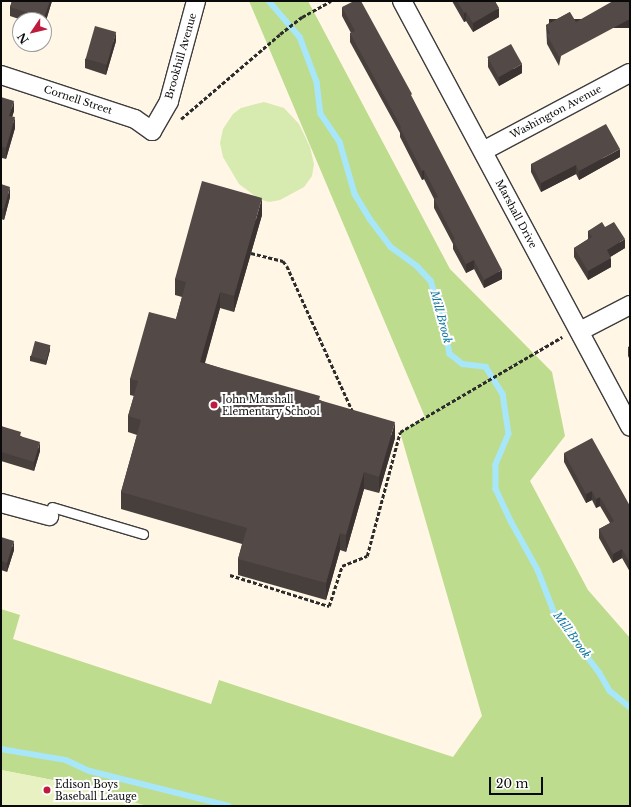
<!DOCTYPE html>
<style>
body{margin:0}
#map{position:relative;width:631px;height:807px;overflow:hidden;background:#fff6e6;font-family:"Libre Baskerville",serif}
div>[style]{position:absolute}
.green>*{inset:0;background:#d7eaaf}
.forest>*{inset:0;background:#bddc8e}
.pitch>*{inset:0;background:#e8f1c1}
.stream>*{height:5.5px;margin:-2.75px;padding:0 2.75px;transform-origin:2.75px;border-radius:2.75px;background:#a8e7f9}
.path>*{height:2.5px;margin-top:-1.25px;transform-origin:0;background:repeating-linear-gradient(90deg,#2c2c2c 0 4px,transparent 0 6px)}
.roads{filter:drop-shadow(1px 0 #3d3d3d) drop-shadow(-1px 0 #3d3d3d) drop-shadow(0 1px #3d3d3d) drop-shadow(0 -1px #3d3d3d)}
.service>*{height:9px;margin:-4.5px;padding:0 4.5px;transform-origin:4.5px;border-radius:4.5px;background:#fff}
.minor>*{height:18px;margin:-9px;padding:0 9px;transform-origin:9px;border-radius:9px;background:#fff}
.wall>*{inset:0;background:#473f3c}
.shaded-wall>*{inset:0;background:#3a3331;transform-origin:0 0}
.building>*{inset:0;background:#534946;transform-origin:0 0}
.dots>*{width:11px;height:11px;translate:-50% -50%;box-sizing:border-box;border:2px solid #fff;border-radius:50%}
span{translate:-50% -50%;white-space:nowrap;text-align:center;line-height:1.15;-webkit-text-stroke:4px #fff;paint-order:stroke}
.street-label{font-size:10px;color:#0a0a0a}
.poi-label{font-size:10px;color:#0a0a0a}
.left{translate:0 -50%;text-align:left}
.water-label{font-size:11px;color:#0f76a0;font-style:italic}
.frame{position:absolute;inset:0;border:2px solid #0a0a0a;pointer-events:none}
.north{position:absolute;left:12px;top:12px;width:40px;height:40px;box-sizing:border-box;background:#fff;border:1px solid #9d9d9d;border-radius:50%;rotate:235deg;font-size:11px;font-weight:700;line-height:16px;text-align:center;color:#0a0a0a}
.north::after{content:'';display:block;margin:auto;width:14px;height:18px;background:#bf1c3d;clip-path:polygon(50% 0,100% 100%,50% 72%,0 100%)}
.scale{position:absolute;left:489px;top:777px;width:54px;height:18px;box-sizing:border-box;border:2px solid #0a0a0a;border-top:0;padding-left:5px;font-size:12px;line-height:14px;white-space:nowrap;color:#0a0a0a;-webkit-text-stroke:3px #fff;paint-order:stroke}
</style>
<div id="map">
<div class="green">
<div style="clip-path:polygon(264px 102px,284px 108px,299px 124px,310px 147px,314px 164px,312px 176px,304px 187px,280px 200px,269px 202px,259px 199px,239px 184px,223px 157px,220px 143px,223px 129px,233px 114px,241px 108px)"></div>
</div>
<div class="forest">
<div style="clip-path:polygon(249px 1px,308px 1px,450px 269px,552px 372px,565px 436px,530px 481px,588px 590px,630px 638px,630px 806px,147px 806px,63px 782px,1px 770px,1px 609px,20px 615px,13px 639px,211px 704px,219px 680px,453px 757px,482px 716px,400px 432px,425px 417px)"></div>
</div>
<div class="pitch">
<div style="clip-path:polygon(1px 770px,63px 782px,147px 806px,1px 806px)"></div>
</div>
<div class="stream">
<div style="left:269px;top:1px;width:48px;rotate:49.3deg"></div>
<div style="left:300px;top:37px;width:48px;rotate:69.3deg"></div>
<div style="left:317px;top:82px;width:32px;rotate:83deg"></div>
<div style="left:321px;top:114px;width:34px;rotate:56deg"></div>
<div style="left:340px;top:142px;width:54px;rotate:73.9deg"></div>
<div style="left:355px;top:194px;width:29px;rotate:59deg"></div>
<div style="left:370px;top:219px;width:35px;rotate:53deg"></div>
<div style="left:391px;top:247px;width:32px;rotate:36deg"></div>
<div style="left:417px;top:266px;width:21px;rotate:47deg"></div>
<div style="left:431px;top:281px;width:28px;rotate:72deg"></div>
<div style="left:440px;top:308px;width:47px;rotate:77.7deg"></div>
<div style="left:450px;top:354px;width:16px;rotate:38deg"></div>
<div style="left:463px;top:364px;width:23px;rotate:7deg"></div>
<div style="left:486px;top:367px;width:32px;rotate:58deg"></div>
<div style="left:503px;top:394px;width:40px;rotate:81.5deg"></div>
<div style="left:509px;top:434px;width:34px;rotate:113deg"></div>
<div style="left:496px;top:465px;width:24px;rotate:90deg"></div>
<div style="left:496px;top:489px;width:35px;rotate:65deg"></div>
<div style="left:511px;top:521px;width:56px;rotate:61.1deg"></div>
<div style="left:538px;top:570px;width:47px;rotate:68.9deg"></div>
<div style="left:555px;top:614px;width:73px;rotate:52.8deg"></div>
<div style="left:599px;top:672px;width:22px;rotate:60deg"></div>
<div style="left:610px;top:691px;width:26px;rotate:39deg"></div>
<div style="left:1px;top:749px;width:66px;rotate:9.6deg"></div>
<div style="left:66px;top:760px;width:26px;rotate:25deg"></div>
<div style="left:90px;top:771px;width:143px;rotate:14.1deg"></div>
</div>
<div class="path">
<div style="left:181px;top:119px;width:130px;rotate:-40.6deg"></div>
<div style="left:280px;top:34px;width:28px;rotate:-38deg"></div>
<div style="left:302px;top:17px;width:33px;rotate:-29deg"></div>
<div style="left:251px;top:253px;width:33px;rotate:14deg"></div>
<div style="left:283px;top:261px;width:6px;rotate:51deg"></div>
<div style="left:287px;top:266px;width:160px;rotate:65.7deg"></div>
<div style="left:230px;top:575px;width:104px;rotate:17.4deg"></div>
<div style="left:329px;top:606px;width:42px;rotate:-72deg"></div>
<div style="left:342px;top:566px;width:27px;rotate:-22deg"></div>
<div style="left:367px;top:556px;width:128px;rotate:-75.1deg"></div>
<div style="left:400px;top:432px;width:188px;rotate:-30.4deg"></div>
</div>
<div class="roads">
<div class="service">
<div style="left:52px;top:507px;width:95px;rotate:16.5deg"></div>
</div>
<div class="minor">
<div style="left:402px;top:1px;width:483px;rotate:61.8deg"></div>
<div style="left:1px;top:75px;width:141px;rotate:18.2deg"></div>
<div style="left:135px;top:119px;width:21px;rotate:35deg"></div>
<div style="left:152px;top:131px;width:34px;rotate:-60deg"></div>
<div style="left:169px;top:101px;width:104px;rotate:-74.9deg"></div>
<div style="left:483px;top:151px;width:166px;rotate:-28deg"></div>
<div style="left:580px;top:331px;width:56px;rotate:-27.5deg"></div>
<div style="left:1px;top:503px;width:50px;rotate:15.2deg"></div>
</div>
</div>
<div class="wall">
<div style="clip-path:polygon(12px 1px,52px 1px,44px 27px,44px 20px,22px 20px,10px 16px,10px 7px)"></div>
<div style="clip-path:polygon(452px 1px,495px 1px,499px 17px,473px 32px,466px 21px,464px 22px)"></div>
<div style="clip-path:polygon(342px 7px,412px 98px,502px 279px,484px 288px,474px 269px,466px 273px,453px 249px,453px 244px,434px 208px,434px 199px,424px 179px,422px 180px,400px 137px,400px 133px,350px 42px,350px 33px,351px 33px,342px 16px)"></div>
<div style="clip-path:polygon(570px 12px,559px 66px,547px 44px,546px 25px)"></div>
<div style="clip-path:polygon(116px 41px,106px 75px,85px 68px,85px 59px)"></div>
<div style="clip-path:polygon(488px 58px,522px 73px,499px 86px,488px 67px)"></div>
<div style="clip-path:polygon(1px 97px,14px 111px,12px 117px,15px 128px,6px 159px,2px 158px)"></div>
<div style="clip-path:polygon(620px 157px,579px 180px,576px 174px,541px 192px,531px 172px,531px 164px)"></div>
<div style="clip-path:polygon(1px 184px,10px 197px,4px 220px,1px 219px)"></div>
<div style="clip-path:polygon(262px 215px,234px 312px,220px 308px,205px 363px,320px 400px,395px 438px,379px 493px,364px 489px,346px 552px,340px 550px,326px 600px,238px 575px,238px 559px,242px 544px,121px 509px,121px 492px,137px 435px,128px 432px,128px 416px,134px 396px,130px 395px,130px 379px,176px 319px,182px 297px,175px 295px,175px 279px)"></div>
<div style="clip-path:polygon(605px 227px,625px 248px,610px 257px,611px 267px,588px 280px,574px 257px,574px 248px,588px 239px,588px 231px)"></div>
<div style="clip-path:polygon(630px 346px,630px 360px,628px 356px,628px 347px)"></div>
<div style="clip-path:polygon(50px 350px,46px 365px,30px 361px,30px 356px)"></div>
<div style="clip-path:polygon(1px 426px,21px 436px,40px 451px,34px 471px,1px 461px)"></div>
<div style="clip-path:polygon(564px 453px,630px 506px,630px 572px,622px 558px,613px 563px,599px 538px,599px 529px,610px 523px,600px 506px,596px 508px,592px 500px,586px 503px,564px 462px)"></div>
<div style="clip-path:polygon(1px 537px,14px 550px,7px 572px,1px 570px)"></div>
<div style="clip-path:polygon(630px 577px,630px 589px,629px 587px,629px 578px)"></div>
</div>
<div class="shaded-wall">
<div style="clip-path:polygon(50px 1px,52px 1px,44px 27px,44px 18px)"></div>
<div style="clip-path:polygon(499px 8px,499px 17px,473px 32px,473px 23px)"></div>
<div style="clip-path:polygon(466px 12px,466px 21px,464px 22px,464px 13px)"></div>
<div style="left:630px;top:19px;width:9px;height:81px;rotate:90deg"></div>
<div style="clip-path:polygon(116px 32px,116px 41px,106px 75px,106px 66px)"></div>
<div style="clip-path:polygon(522px 64px,522px 73px,499px 86px,499px 77px)"></div>
<div style="clip-path:polygon(14px 101px,14px 111px,9px 127px,9px 116px)"></div>
<div style="clip-path:polygon(15px 117px,15px 128px,6px 159px,6px 148px)"></div>
<div style="clip-path:polygon(2px 147px,2px 158px,1px 163px,1px 152px)"></div>
<div style="clip-path:polygon(620px 149px,620px 157px,579px 180px,579px 171px)"></div>
<div style="clip-path:polygon(576px 165px,576px 174px,541px 192px,541px 183px)"></div>
<div style="clip-path:polygon(424px 170px,424px 179px,422px 180px,422px 171px)"></div>
<div style="clip-path:polygon(10px 187px,10px 197px,4px 220px,4px 209px)"></div>
<div style="clip-path:polygon(262px 198px,262px 215px,234px 312px,234px 296px)"></div>
<div style="clip-path:polygon(625px 239px,625px 248px,607px 259px,607px 250px)"></div>
<div style="clip-path:polygon(611px 258px,611px 267px,588px 280px,588px 271px)"></div>
<div style="clip-path:polygon(474px 260px,474px 269px,466px 273px,466px 264px)"></div>
<div style="clip-path:polygon(502px 270px,502px 279px,484px 288px,484px 280px)"></div>
<div style="clip-path:polygon(220px 292px,220px 308px,200px 379px,200px 362px)"></div>
<div style="clip-path:polygon(50px 345px,50px 350px,46px 365px,46px 361px)"></div>
<div style="clip-path:polygon(395px 422px,395px 438px,379px 493px,379px 477px)"></div>
<div style="clip-path:polygon(40px 442px,40px 451px,34px 471px,34px 462px)"></div>
<div style="clip-path:polygon(364px 472px,364px 489px,346px 552px,346px 535px)"></div>
<div style="clip-path:polygon(592px 491px,592px 500px,586px 503px,586px 494px)"></div>
<div style="clip-path:polygon(600px 497px,600px 506px,596px 508px,596px 499px)"></div>
<div style="clip-path:polygon(340px 533px,340px 550px,326px 600px,326px 583px)"></div>
<div style="clip-path:polygon(14px 541px,14px 550px,7px 572px,7px 563px)"></div>
<div style="clip-path:polygon(622px 549px,622px 558px,613px 563px,613px 554px)"></div>
</div>
<div class="building">
<div style="clip-path:polygon(12px 1px,50px 1px,44px 18px,10px 7px)"></div>
<div style="clip-path:polygon(354px 1px,361px 1px,412px 94px,411px 95px,502px 270px,484px 280px,474px 260px,466px 264px,453px 240px,455px 239px,434px 199px,438px 197px,424px 170px,422px 171px,400px 128px,401px 127px,350px 33px,355px 31px,342px 7px)"></div>
<div style="clip-path:polygon(457px 1px,495px 1px,499px 8px,473px 23px,466px 12px,464px 13px)"></div>
<div style="clip-path:polygon(613px 1px,630px 1px,630px 19px,559px 57px,547px 35px,550px 33px,546px 25px,570px 12px,576px 22px)"></div>
<div style="left:95px;top:26px;width:22px;height:34px;rotate:16deg"></div>
<div style="left:511px;top:44px;width:23px;height:27px;rotate:61deg"></div>
<div style="clip-path:polygon(1px 97px,14px 101px,9px 116px,15px 117px,6px 148px,2px 147px,1px 152px)"></div>
<div style="clip-path:polygon(606px 124px,620px 149px,579px 171px,576px 165px,541px 183px,531px 164px)"></div>
<div style="clip-path:polygon(202px 181px,262px 198px,234px 296px,220px 292px,200px 362px,320px 396px,319px 400px,395px 422px,379px 477px,364px 472px,346px 535px,340px 533px,326px 583px,238px 559px,247px 528px,121px 492px,141px 420px,128px 416px,138px 381px,130px 379px,149px 312px,176px 319px,186px 282px,175px 279px)"></div>
<div style="clip-path:polygon(1px 184px,10px 187px,4px 209px,1px 208px)"></div>
<div style="clip-path:polygon(602px 222px,605px 227px,614px 222px,625px 239px,607px 250px,611px 258px,588px 271px,574px 248px,592px 237px,588px 231px)"></div>
<div style="left:35px;top:341px;width:16px;height:16px;rotate:15deg"></div>
<div style="clip-path:polygon(1px 426px,21px 432px,20px 436px,40px 442px,34px 462px,1px 452px)"></div>
<div style="clip-path:polygon(592px 438px,630px 506px,630px 563px,622px 549px,613px 554px,599px 529px,614px 521px,600px 497px,596px 499px,592px 491px,586px 494px,564px 453px)"></div>
<div style="clip-path:polygon(1px 537px,14px 541px,7px 563px,1px 561px)"></div>
</div>
<div class="dots">
<div style="left:214px;top:405px;background:#bf1c3d"></div>
<div style="left:47px;top:790px;background:#bf1c3d"></div>
</div>
<div class="street-label">
<span style="left:181px;top:56px;rotate:-74deg">Brookhill Avenue</span>
<span style="left:78px;top:100px;rotate:18deg">Cornell Street</span>
<span style="left:556px;top:112px;rotate:-28deg">Washington Avenue</span>
<span style="left:516px;top:214px;rotate:62deg">Marshall Drive</span>
</div>
<div class="poi-label">
<span class="left" style="left:222px;top:405px">John Marshall<br>Elementary School</span>
<span class="left" style="left:55px;top:790px">Edison Boys<br>Baseball Leauge</span>
</div>
<div class="water-label">
<span style="left:441px;top:317px;rotate:75deg">Mill Brook</span>
<span style="left:572px;top:635px;rotate:54deg">Mill Brook</span>
</div>
<div class="frame"></div>
<div class="north">N</div>
<div class="scale">20 m</div>
</div>
